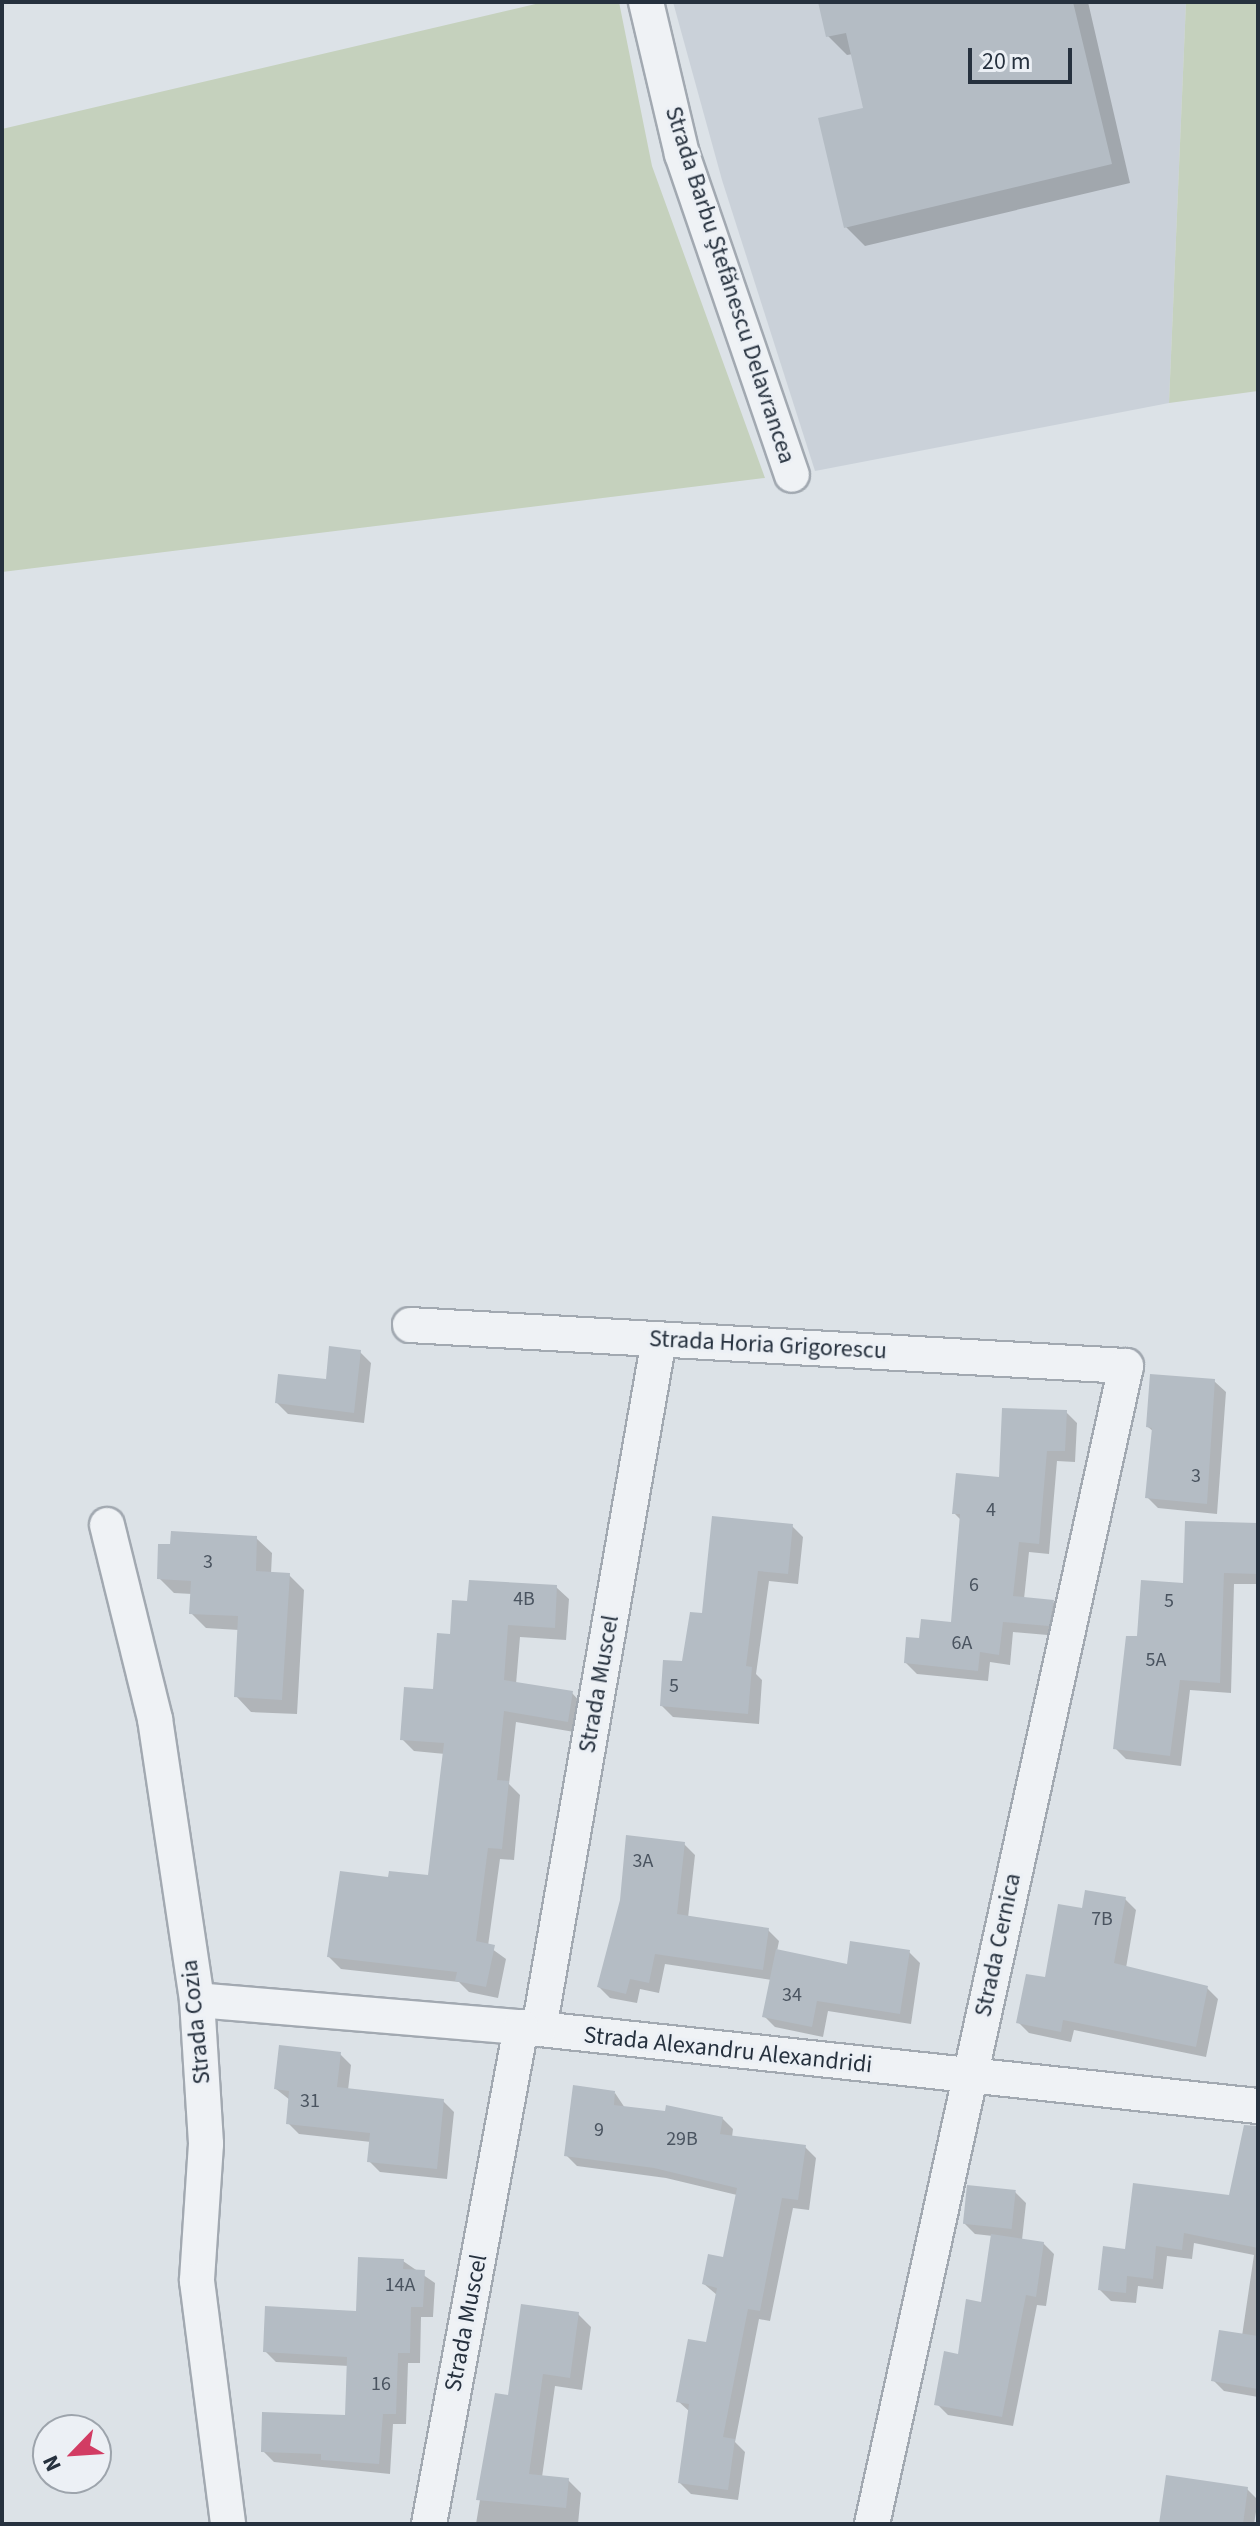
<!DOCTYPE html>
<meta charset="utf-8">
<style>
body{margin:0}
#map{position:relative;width:1260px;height:2526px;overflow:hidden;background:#dce2e7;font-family:"Source Sans 3",sans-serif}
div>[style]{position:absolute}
.built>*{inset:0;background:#cad1d9}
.green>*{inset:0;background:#c5d1bd}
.shadow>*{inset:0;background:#0003}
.building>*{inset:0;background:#b4bcc4;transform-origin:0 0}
.roads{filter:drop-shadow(2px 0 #a2a9b1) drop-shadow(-2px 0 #a2a9b1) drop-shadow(0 2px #a2a9b1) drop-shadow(0 -2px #a2a9b1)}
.minor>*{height:34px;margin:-17px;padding:0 17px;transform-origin:17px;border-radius:17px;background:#eff2f5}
span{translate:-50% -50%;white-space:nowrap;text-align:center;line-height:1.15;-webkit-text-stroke:6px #ecf0f5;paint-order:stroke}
.number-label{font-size:20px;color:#4a5460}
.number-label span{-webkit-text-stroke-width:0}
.street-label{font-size:24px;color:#26313e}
.frame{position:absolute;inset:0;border:4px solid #26313e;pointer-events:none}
.north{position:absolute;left:32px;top:2414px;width:80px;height:80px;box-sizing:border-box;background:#ecf0f5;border:2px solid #9da4ac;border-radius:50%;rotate:245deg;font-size:22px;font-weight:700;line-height:32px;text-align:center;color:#26313e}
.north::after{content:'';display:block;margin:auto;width:28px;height:36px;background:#d23c63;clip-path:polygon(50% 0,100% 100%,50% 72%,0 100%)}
.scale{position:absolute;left:968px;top:48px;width:104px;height:36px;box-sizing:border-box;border:4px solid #26313e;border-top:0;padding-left:10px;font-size:24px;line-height:28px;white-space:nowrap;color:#26313e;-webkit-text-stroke:6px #ecf0f5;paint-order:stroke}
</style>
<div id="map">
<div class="built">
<div style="clip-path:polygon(673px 2px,1186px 2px,1169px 403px,815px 471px,722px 180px)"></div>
</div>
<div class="green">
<div style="clip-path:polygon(544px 2px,619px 2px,652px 166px,765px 478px,2px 572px,2px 129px)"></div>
<div style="clip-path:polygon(1186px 2px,1258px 2px,1258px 391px,1169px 403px)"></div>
</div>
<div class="shadow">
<div style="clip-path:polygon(820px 2px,1088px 2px,1130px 183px,865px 246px,846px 227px,865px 109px,853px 54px,847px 55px,828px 36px)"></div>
<div style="clip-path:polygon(360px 1352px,371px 1363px,364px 1423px,288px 1414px,277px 1403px,327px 1381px)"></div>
<div style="clip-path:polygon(1214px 1381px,1226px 1392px,1217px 1514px,1158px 1508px,1147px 1497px,1154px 1432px,1148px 1427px)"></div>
<div style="clip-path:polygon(1066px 1412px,1077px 1423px,1075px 1462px,1057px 1461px,1049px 1554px,1029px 1552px,1024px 1599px,1053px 1602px,1064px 1613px,1059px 1636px,1013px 1632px,1010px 1665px,990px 1662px,988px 1681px,917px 1674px,906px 1663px,921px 1640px,953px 1624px,961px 1520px,954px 1513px,1001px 1479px)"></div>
<div style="clip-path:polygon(1258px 1525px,1258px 1584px,1234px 1584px,1231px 1693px,1190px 1690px,1181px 1766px,1126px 1759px,1115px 1748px,1139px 1638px,1185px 1585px)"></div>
<div style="clip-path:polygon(792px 1526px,803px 1537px,798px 1584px,769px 1581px,756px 1674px,762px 1680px,759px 1724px,673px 1717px,662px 1706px,704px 1616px)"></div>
<div style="clip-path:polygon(256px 1538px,272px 1553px,271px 1574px,289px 1575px,304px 1590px,297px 1714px,251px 1712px,236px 1696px,239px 1630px,206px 1628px,191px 1613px,192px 1594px,174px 1593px,159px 1578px,172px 1547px)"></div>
<div style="clip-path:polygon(556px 1587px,569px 1599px,566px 1640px,520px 1637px,516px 1684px,572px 1693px,584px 1706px,580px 1733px,516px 1722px,509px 1784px,520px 1795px,514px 1860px,500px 1859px,488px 1946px,506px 1959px,498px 1998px,469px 1992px,459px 1982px,341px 1969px,329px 1957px,390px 1880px,429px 1877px,445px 1754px,414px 1751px,402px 1739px,435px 1691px,469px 1603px)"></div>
<div style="clip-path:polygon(684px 1844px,695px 1855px,688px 1918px,768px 1930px,779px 1941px,777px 1951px,848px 1966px,909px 1952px,920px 1963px,911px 2024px,828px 2011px,823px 2037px,775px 2027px,764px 2016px,772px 1980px,665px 1964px,659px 1993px,640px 1989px,637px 2003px,610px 1998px,599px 1987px)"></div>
<div style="clip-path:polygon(1125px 1899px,1136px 1910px,1126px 1968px,1207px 1988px,1218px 1999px,1206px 2057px,1074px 2030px,1071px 2042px,1029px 2033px,1018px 2022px,1046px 1980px)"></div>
<div style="clip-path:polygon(340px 2054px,351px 2065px,348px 2090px,443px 2101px,454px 2112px,447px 2179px,380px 2172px,369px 2161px,371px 2142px,299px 2134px,288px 2123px,290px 2100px,276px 2089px)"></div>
<div style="clip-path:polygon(615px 2093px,625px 2108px,722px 2118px,733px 2129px,732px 2137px,805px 2147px,816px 2158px,809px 2210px,793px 2208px,770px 2321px,759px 2319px,735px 2442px,745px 2452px,738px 2500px,691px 2494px,680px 2483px,690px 2412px,678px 2401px,707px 2345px,717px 2295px,704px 2284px,725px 2259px,737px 2195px,666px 2178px,577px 2166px,566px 2155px)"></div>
<div style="clip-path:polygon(1258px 2170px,1258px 2397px,1224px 2391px,1213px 2380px,1242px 2336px,1254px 2255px,1194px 2243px,1192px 2259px,1167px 2256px,1163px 2289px,1138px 2286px,1136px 2303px,1111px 2301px,1100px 2290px,1126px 2251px,1230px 2197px)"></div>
<div style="clip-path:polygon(1015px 2192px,1026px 2203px,1022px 2240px,1043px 2243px,1054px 2254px,1046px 2306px,1037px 2305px,1013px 2426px,948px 2415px,937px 2404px,983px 2304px,993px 2236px,975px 2234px,964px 2223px)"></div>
<div style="clip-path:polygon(403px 2261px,435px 2283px,433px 2317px,421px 2317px,420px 2363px,408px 2363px,406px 2424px,393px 2424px,390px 2474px,274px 2462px,263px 2451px,347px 2417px,349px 2366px,276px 2362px,265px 2351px,358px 2314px)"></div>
<div style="clip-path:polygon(578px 2314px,591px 2327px,582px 2390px,555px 2386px,542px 2477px,568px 2480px,581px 2493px,578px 2524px,476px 2524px,497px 2396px,510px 2397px)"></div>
<div style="clip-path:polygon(1247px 2489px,1258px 2500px,1254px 2524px,1154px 2524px)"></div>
</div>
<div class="building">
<div style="clip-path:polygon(818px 2px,1073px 2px,1112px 164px,844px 228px,818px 118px,863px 108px,846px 33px,826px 37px)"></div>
<div style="clip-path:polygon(329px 1346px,361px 1350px,354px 1413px,275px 1403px,278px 1374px,326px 1379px)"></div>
<div style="clip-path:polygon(1150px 1374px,1215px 1379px,1207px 1504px,1145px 1498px,1152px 1428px,1146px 1427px)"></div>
<div style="clip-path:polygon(1002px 1408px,1067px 1410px,1065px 1451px,1047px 1451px,1039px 1544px,1019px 1542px,1013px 1596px,1054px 1600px,1049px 1626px,1003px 1622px,999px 1655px,980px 1652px,978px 1671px,904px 1663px,906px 1637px,919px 1638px,921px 1619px,951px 1622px,960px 1514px,952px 1514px,956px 1473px,999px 1477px)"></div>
<div style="clip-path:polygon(712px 1516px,793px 1524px,788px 1574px,758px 1571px,746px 1666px,752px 1667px,748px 1714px,660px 1706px,663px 1660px,682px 1661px,690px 1612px,702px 1613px)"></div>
<div style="clip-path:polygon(1185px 1521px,1258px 1523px,1258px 1574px,1224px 1573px,1220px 1683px,1180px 1680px,1170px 1756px,1113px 1749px,1126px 1636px,1137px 1636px,1141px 1580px,1183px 1583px)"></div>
<div style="clip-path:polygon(171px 1531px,257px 1536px,256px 1571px,290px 1573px,282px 1700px,234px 1697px,238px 1616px,189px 1614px,191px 1581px,157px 1579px,158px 1544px,170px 1544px)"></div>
<div style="clip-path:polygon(469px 1580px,557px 1585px,555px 1628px,508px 1625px,504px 1680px,573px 1691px,568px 1722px,504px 1711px,497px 1780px,509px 1781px,502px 1849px,488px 1848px,476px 1941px,495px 1945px,486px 1987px,455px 1981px,457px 1972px,327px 1957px,340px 1871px,388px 1877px,389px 1871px,428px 1875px,444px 1743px,400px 1740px,404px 1687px,433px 1689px,437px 1633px,450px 1634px,452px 1600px,467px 1601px)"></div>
<div style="clip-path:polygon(626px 1835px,685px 1842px,677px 1914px,769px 1928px,763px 1970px,655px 1954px,649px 1983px,630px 1979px,626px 1994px,597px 1987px,620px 1900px)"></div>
<div style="clip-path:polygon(1085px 1890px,1126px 1897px,1114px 1963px,1208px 1986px,1196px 2047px,1063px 2020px,1061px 2032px,1016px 2023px,1026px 1974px,1045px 1977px,1058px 1904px,1082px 1908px)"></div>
<div style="clip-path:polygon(850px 1941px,910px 1950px,900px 2014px,817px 2001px,812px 2027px,762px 2017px,776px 1949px,847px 1964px)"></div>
<div style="clip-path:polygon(279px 2045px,341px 2052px,337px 2087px,444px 2099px,437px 2169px,367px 2162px,370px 2133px,286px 2124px,289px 2091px,274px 2089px)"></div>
<div style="clip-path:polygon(573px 2085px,615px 2091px,614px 2105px,665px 2111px,666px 2105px,723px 2117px,720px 2134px,806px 2145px,798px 2200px,782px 2198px,760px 2311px,748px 2309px,723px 2437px,735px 2439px,728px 2490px,678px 2483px,689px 2404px,676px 2402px,688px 2339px,706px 2342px,717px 2288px,702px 2284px,708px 2254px,723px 2257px,737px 2188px,654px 2168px,564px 2156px)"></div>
<div style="clip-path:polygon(1244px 2125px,1258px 2126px,1258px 2248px,1184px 2233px,1182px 2250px,1156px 2246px,1153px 2279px,1127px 2276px,1126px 2293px,1098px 2290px,1103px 2246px,1125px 2249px,1133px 2183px,1229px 2195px)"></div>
<div style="left:967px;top:2185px;width:49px;height:39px;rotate:6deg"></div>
<div style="clip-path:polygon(991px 2234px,1044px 2242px,1036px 2297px,1026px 2295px,1002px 2417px,934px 2405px,944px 2351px,958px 2354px,966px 2299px,981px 2302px)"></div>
<div style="clip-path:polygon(358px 2257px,404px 2259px,403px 2269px,425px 2270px,423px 2307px,411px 2307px,410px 2353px,398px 2353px,396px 2414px,383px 2414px,379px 2464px,321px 2460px,321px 2454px,261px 2452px,262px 2412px,345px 2415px,347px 2357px,263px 2352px,265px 2306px,356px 2311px)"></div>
<div style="clip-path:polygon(521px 2304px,579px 2312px,570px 2378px,543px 2374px,529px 2474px,569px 2478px,566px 2508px,476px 2500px,495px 2393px,508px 2395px)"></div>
<div style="clip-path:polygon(1219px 2330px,1258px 2336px,1258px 2389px,1211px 2381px)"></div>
<div style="clip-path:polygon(1166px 2475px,1248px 2487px,1243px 2524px,1159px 2524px)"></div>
</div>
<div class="roads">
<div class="minor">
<div style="left:646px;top:2px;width:156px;rotate:76.7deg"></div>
<div style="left:682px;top:154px;width:339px;rotate:71.1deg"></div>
<div style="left:410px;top:1325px;width:717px;rotate:3.28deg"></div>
<div style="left:1126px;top:1366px;width:1186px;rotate:102.37deg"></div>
<div style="left:107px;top:1525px;width:200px;rotate:76.1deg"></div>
<div style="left:155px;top:1719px;width:284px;rotate:81.5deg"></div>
<div style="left:197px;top:2000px;width:144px;rotate:86.4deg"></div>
<div style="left:206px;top:2144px;width:137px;rotate:93.8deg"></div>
<div style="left:197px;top:2281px;width:245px;rotate:82.7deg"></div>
<div style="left:197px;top:2000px;width:325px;rotate:4.8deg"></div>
<div style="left:521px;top:2027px;width:741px;rotate:6.12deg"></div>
<div style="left:539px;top:2029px;width:700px;rotate:-80.13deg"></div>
<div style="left:429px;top:2524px;width:505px;rotate:-79.51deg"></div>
</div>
</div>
<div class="number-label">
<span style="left:1196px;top:1476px">3</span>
<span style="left:991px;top:1510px">4</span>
<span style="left:208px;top:1562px">3</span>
<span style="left:974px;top:1585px">6</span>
<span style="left:524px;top:1599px">4B</span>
<span style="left:1169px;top:1601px">5</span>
<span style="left:962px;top:1643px">6A</span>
<span style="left:1156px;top:1660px">5A</span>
<span style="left:674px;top:1686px">5</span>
<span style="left:643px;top:1861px">3A</span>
<span style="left:1102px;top:1919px">7B</span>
<span style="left:792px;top:1995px">34</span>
<span style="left:310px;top:2101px">31</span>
<span style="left:599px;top:2130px">9</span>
<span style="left:682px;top:2139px">29B</span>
<span style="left:400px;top:2285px">14A</span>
<span style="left:381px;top:2384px">16</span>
</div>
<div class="street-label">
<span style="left:730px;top:285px;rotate:72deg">Strada Barbu Ștefănescu Delavrancea</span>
<span style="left:768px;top:1345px;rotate:3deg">Strada Horia Grigorescu</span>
<span style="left:599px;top:1684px;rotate:-80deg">Strada Muscel</span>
<span style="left:998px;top:1945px;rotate:-78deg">Strada Cernica</span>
<span style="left:196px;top:2022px;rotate:-96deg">Strada Cozia</span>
<span style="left:728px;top:2050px;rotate:6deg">Strada Alexandru Alexandridi</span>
<span style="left:466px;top:2323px;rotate:-79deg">Strada Muscel</span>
</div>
<div class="frame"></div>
<div class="north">N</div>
<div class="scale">20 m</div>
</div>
